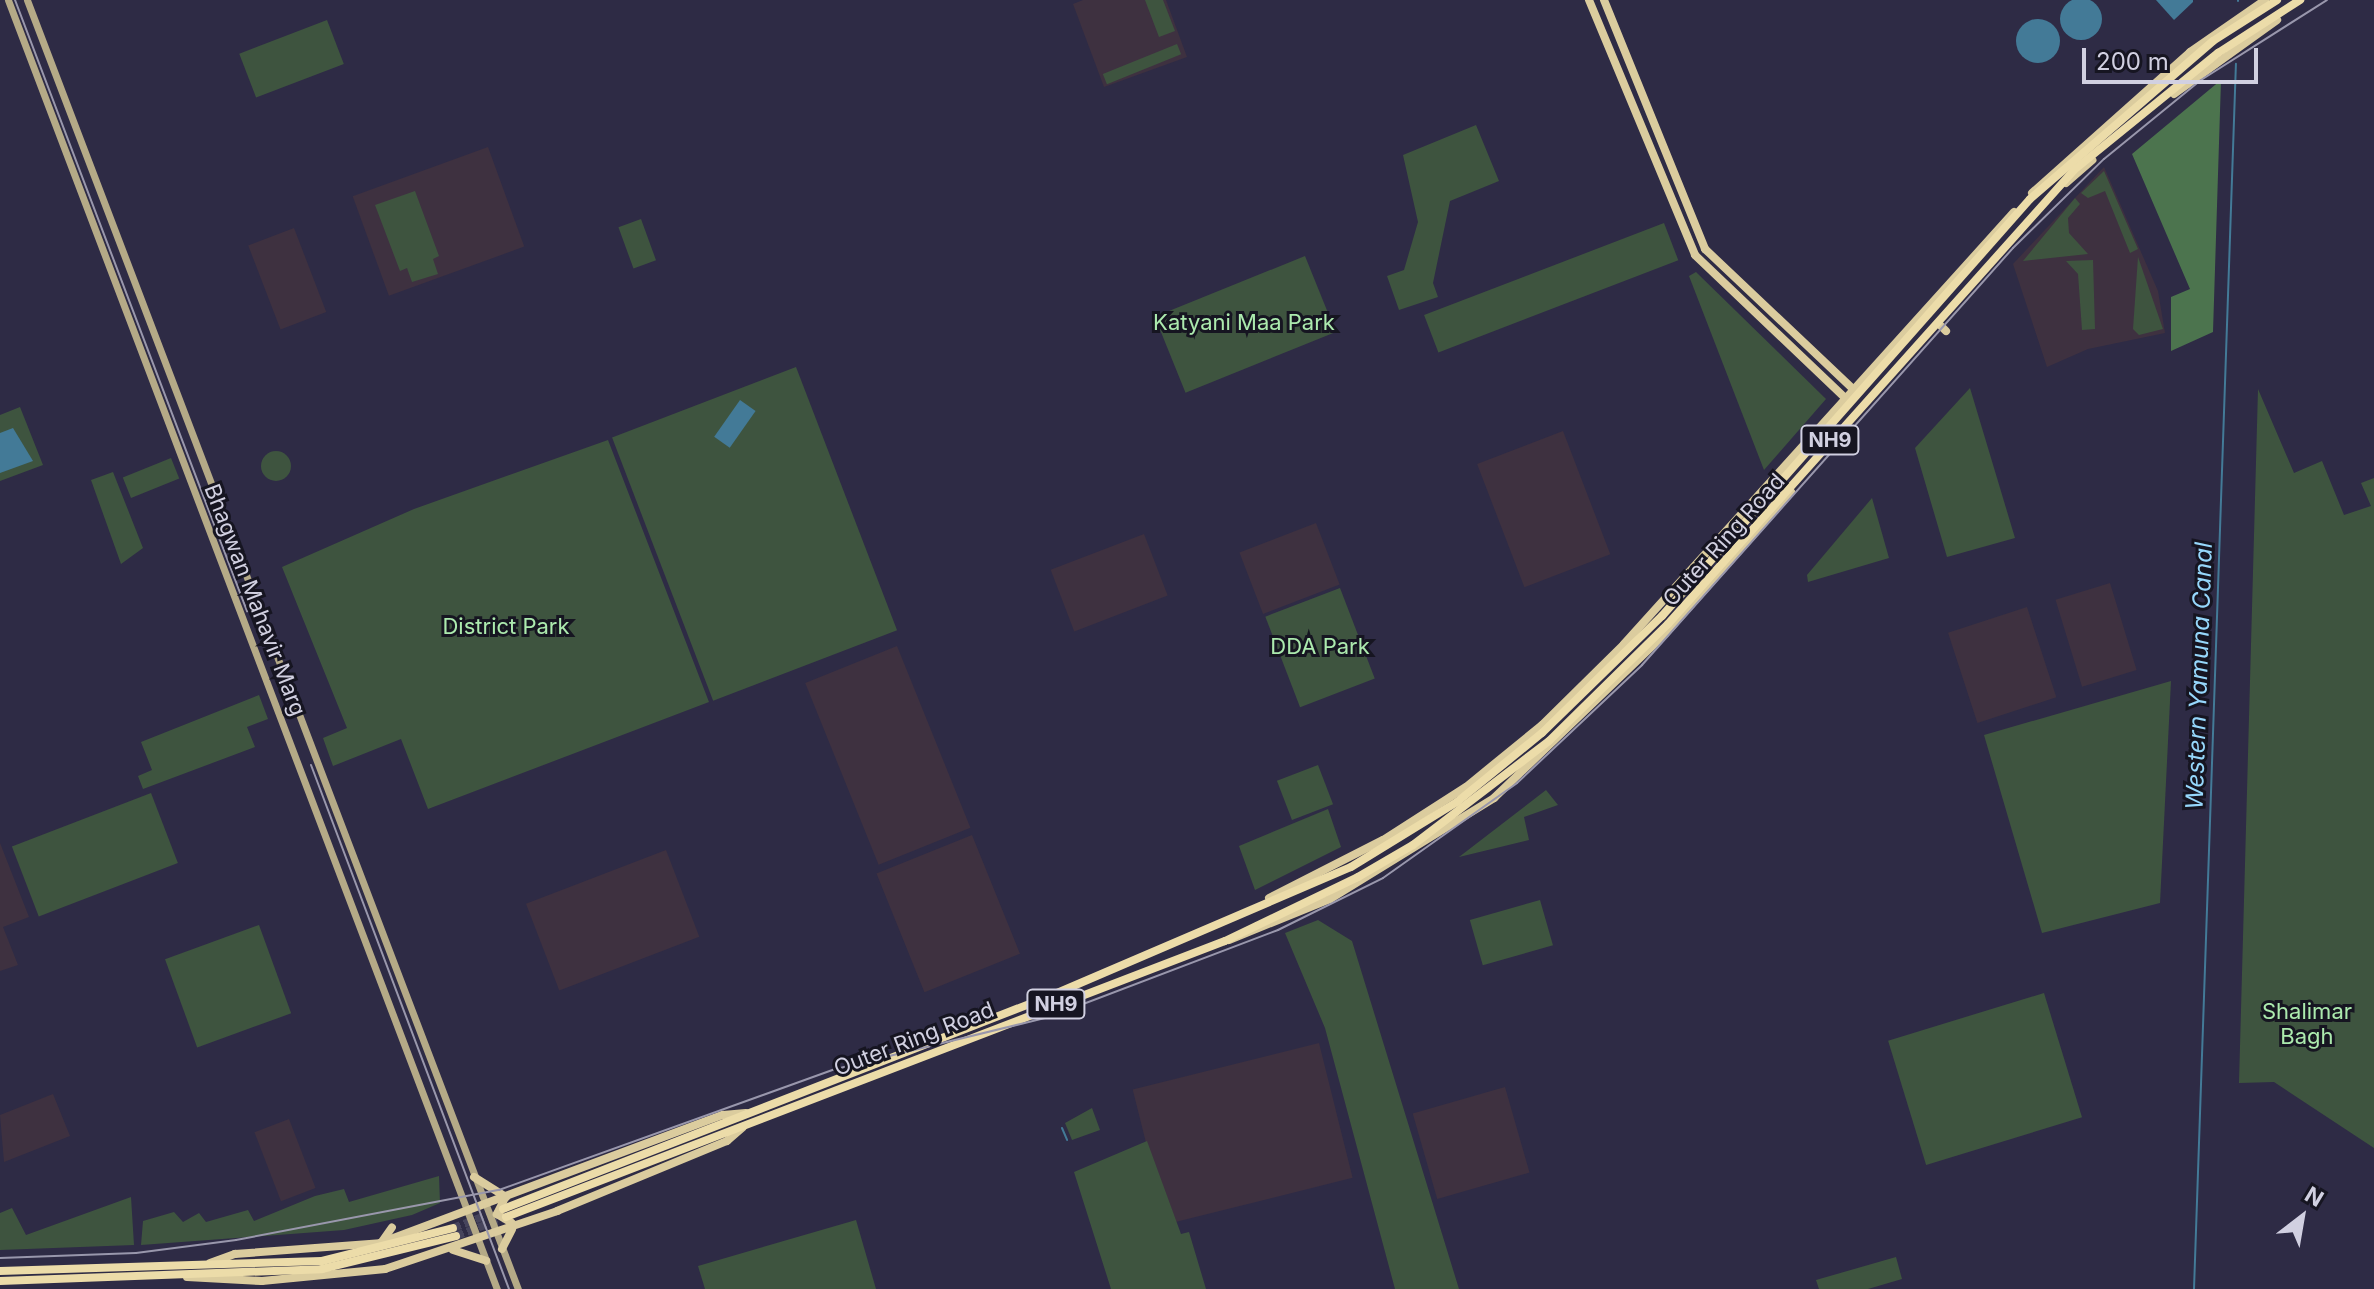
<!DOCTYPE html>
<style>
body{margin:0}
#map{position:relative;width:2374px;height:1289px;overflow:hidden;background:#2e2b45;font-family:Inter,sans-serif}
div>[style]{position:absolute}
.education>*{inset:0;background:#3e3140;transform-origin:0 0}
.green>*{inset:0;background:#3e543f;transform-origin:0 0}
.round{border-radius:50%}
.forest>*{inset:0;background:#4c744e}
.water>*{inset:0;background:#437a97;transform-origin:0 0}
.stream>*{height:2px;margin:-1px;padding:0 1px;transform-origin:1px;border-radius:1px;background:#437a97}
.trunk-tunnel>*{height:8px;margin-top:-4px;transform-origin:0;background:repeating-linear-gradient(90deg,#46445c 0 8px,transparent 0 12px)}
.secondary>*{height:7px;margin:-3.5px;padding:0 3.5px;transform-origin:3.5px;border-radius:3.5px;background:#b5aa87}
.primary>*{height:8px;margin:-4px;padding:0 4px;transform-origin:4px;border-radius:4px;background:#dbcc9e}
.trunk>*{height:8px;margin:-4px;padding:0 4px;transform-origin:4px;border-radius:4px;background:#ecdca9}
.rail>*{height:2px;margin:-1px;padding:0 1px;transform-origin:1px;border-radius:1px;background:#9997ac}
.trunk-bridge>*{height:8px;margin:-4px;padding:0 4px;transform-origin:4px;border-radius:4px;background:#ecdca9}
span{translate:-50% -50%;white-space:nowrap;text-align:center;line-height:1.15;-webkit-text-stroke:6px #161521;paint-order:stroke}
.shield-label span{padding:2px 6px;background:#161521;border:2px solid;border-radius:6px;-webkit-text-stroke-width:0}
.shield-label{font-size:20px;color:#d1d0e1;font-weight:700}
.park-label{font-size:22px;color:#aceaae}
.street-label{font-size:22px;color:#d1d0e1}
.water-label{font-size:24px;color:#96d7fb;font-style:italic}
.north{position:absolute;left:2262px;top:1177px;width:80px;height:80px;-webkit-text-stroke:6px #161521;paint-order:stroke;rotate:31deg;font-size:22px;font-weight:700;line-height:32px;text-align:center;color:#d1d0e1}
.north::after{content:'';display:block;margin:auto;width:28px;height:36px;background:#d1d0e1;clip-path:polygon(50% 0,100% 100%,50% 72%,0 100%)}
.scale{position:absolute;left:2082px;top:48px;width:176px;height:36px;box-sizing:border-box;border:4px solid #d1d0e1;border-top:0;padding-left:10px;font-size:24px;line-height:28px;white-space:nowrap;color:#d1d0e1;-webkit-text-stroke:6px #161521;paint-order:stroke}
</style>
<div id="map">
<div class="education">
<div style="clip-path:polygon(1083px 0,1166px 0,1187px 57px,1104px 87px,1073px 4px)"></div>
<div style="left:488px;top:147px;width:106px;height:144px;rotate:70deg"></div>
<div style="clip-path:polygon(2104px 167px,2158px 291px,2165px 333px,2088px 349px,2047px 367px,2013px 264px)"></div>
<div style="left:294px;top:228px;width:90px;height:49px;rotate:69deg"></div>
<div style="left:1563px;top:431px;width:132px;height:92px;rotate:69deg"></div>
<div style="left:1316px;top:523px;width:66px;height:82px;rotate:69deg"></div>
<div style="left:1144px;top:534px;width:66px;height:100px;rotate:69deg"></div>
<div style="left:2110px;top:583px;width:91px;height:57px;rotate:73deg"></div>
<div style="left:2027px;top:607px;width:95px;height:83px;rotate:72deg"></div>
<div style="left:897px;top:646px;width:196px;height:99px;rotate:68deg"></div>
<div style="left:972px;top:835px;width:128px;height:103px;rotate:68deg"></div>
<div style="clip-path:polygon(0 843px,29px 917px,3px 927px,18px 965px,0 971px)"></div>
<div style="left:666px;top:850px;width:93px;height:150px;rotate:69deg"></div>
<div style="left:1319px;top:1043px;width:139px;height:192px;rotate:76deg"></div>
<div style="left:1505px;top:1087px;width:89px;height:96px;rotate:74deg"></div>
<div style="clip-path:polygon(53px 1094px,70px 1136px,4px 1162px,0 1115px)"></div>
<div style="left:289px;top:1119px;width:74px;height:37px;rotate:69deg"></div>
</div>
<div class="green">
<div style="clip-path:polygon(1145px 0,1163px 0,1175px 31px,1159px 37px)"></div>
<div style="left:327px;top:20px;width:47px;height:94px;rotate:69deg"></div>
<div style="left:1177px;top:44px;width:11px;height:80px;rotate:68deg"></div>
<div style="clip-path:polygon(1476px 125px,1499px 181px,1450px 201px,1433px 283px,1438px 297px,1399px 310px,1387px 276px,1404px 270px,1418px 222px,1403px 155px)"></div>
<div style="clip-path:polygon(2104px 171px,2138px 249px,2130px 253px,2105px 191px,2088px 198px,2081px 193px)"></div>
<div style="clip-path:polygon(415px 191px,439px 256px,433px 259px,438px 274px,412px 282px,407px 268px,400px 271px,375px 205px)"></div>
<div style="clip-path:polygon(2075px 198px,2080px 204px,2068px 218px,2069px 233px,2088px 254px,2023px 261px)"></div>
<div style="left:641px;top:219px;width:44px;height:24px;rotate:70deg"></div>
<div style="left:1664px;top:223px;width:40px;height:257px;rotate:69deg"></div>
<div style="left:1305px;top:256px;width:82px;height:162px;rotate:68deg"></div>
<div style="clip-path:polygon(2138px 257px,2163px 329px,2139px 335px,2133px 329px)"></div>
<div style="clip-path:polygon(2093px 260px,2095px 329px,2082px 330px,2078px 274px,2066px 261px)"></div>
<div style="clip-path:polygon(1696px 272px,1826px 399px,1764px 470px,1689px 276px)"></div>
<div style="left:796px;top:367px;width:282px;height:197px;rotate:69deg"></div>
<div style="clip-path:polygon(1970px 388px,2015px 538px,1947px 557px,1915px 448px)"></div>
<div style="clip-path:polygon(2258px 389px,2294px 473px,2322px 461px,2344px 515px,2371px 506px,2361px 483px,2374px 478px,2374px 1148px,2274px 1082px,2239px 1083px)"></div>
<div style="clip-path:polygon(20px 407px,43px 465px,0 481px,0 415px)"></div>
<div style="clip-path:polygon(608px 440px,709px 702px,428px 809px,401px 739px,333px 766px,323px 738px,347px 728px,282px 567px,414px 509px)"></div>
<div class="round" style="left:261px;top:451px;width:30px;height:30px"></div>
<div style="left:171px;top:458px;width:22px;height:52px;rotate:68deg"></div>
<div style="clip-path:polygon(113px 472px,143px 548px,121px 564px,91px 480px)"></div>
<div style="clip-path:polygon(1872px 498px,1889px 558px,1808px 582px,1807px 575px)"></div>
<div style="left:1340px;top:588px;width:97px;height:80px;rotate:69deg"></div>
<div style="clip-path:polygon(2171px 681px,2160px 903px,2042px 933px,1984px 735px)"></div>
<div style="clip-path:polygon(259px 695px,268px 719px,247px 727px,255px 747px,143px 789px,138px 776px,152px 770px,141px 742px)"></div>
<div style="left:1318px;top:765px;width:42px;height:44px;rotate:69deg"></div>
<div style="clip-path:polygon(1546px 790px,1558px 805px,1524px 817px,1529px 840px,1459px 857px)"></div>
<div style="left:151px;top:793px;width:75px;height:149px;rotate:69deg"></div>
<div style="clip-path:polygon(1328px 809px,1341px 847px,1255px 890px,1239px 846px)"></div>
<div style="left:1540px;top:900px;width:47px;height:73px;rotate:74deg"></div>
<div style="clip-path:polygon(1318px 920px,1352px 941px,1459px 1289px,1395px 1289px,1325px 1028px,1285px 933px)"></div>
<div style="left:259px;top:925px;width:94px;height:100px;rotate:70deg"></div>
<div style="left:2044px;top:993px;width:130px;height:163px;rotate:73deg"></div>
<div style="clip-path:polygon(1092px 1108px,1100px 1130px,1072px 1140px,1065px 1123px)"></div>
<div style="clip-path:polygon(1147px 1141px,1181px 1234px,1189px 1232px,1206px 1289px,1111px 1289px,1074px 1172px)"></div>
<div style="clip-path:polygon(439px 1176px,440px 1203px,412px 1215px,344px 1230px,141px 1245px,143px 1221px,174px 1212px,183px 1222px,199px 1213px,206px 1222px,248px 1210px,254px 1221px,315px 1196px,344px 1189px,349px 1202px)"></div>
<div style="clip-path:polygon(131px 1197px,134px 1245px,0 1250px,0 1213px,12px 1208px,26px 1235px)"></div>
<div style="clip-path:polygon(856px 1220px,876px 1289px,705px 1289px,698px 1266px)"></div>
<div style="clip-path:polygon(1896px 1257px,1902px 1279px,1868px 1289px,1819px 1289px,1816px 1280px)"></div>
</div>
<div class="forest">
<div style="clip-path:polygon(2221px 80px,2213px 332px,2171px 351px,2171px 297px,2190px 289px,2132px 154px)"></div>
</div>
<div class="water">
<div class="round" style="left:2060px;top:-2px;width:42px;height:42px"></div>
<div style="clip-path:polygon(2156px 0,2193px 0,2193px 2px,2174px 20px)"></div>
<div class="round" style="left:2016px;top:19px;width:44px;height:44px"></div>
<div style="left:740px;top:400px;width:19px;height:45px;rotate:35deg"></div>
<div style="clip-path:polygon(13px 428px,33px 461px,0 473px,0 433px)"></div>
</div>
<div class="stream">
<div style="left:2238px;top:1px;width:1px;rotate:-90deg"></div>
<div style="left:1062px;top:1128px;width:13px;rotate:67deg"></div>
<div style="left:2194px;top:1289px;width:1226px;rotate:-88.04deg"></div>
</div>
<div class="trunk-tunnel">
<div style="left:453px;top:1228px;width:43px;rotate:-20.6deg"></div>
<div style="left:456px;top:1236px;width:53px;rotate:-20.8deg"></div>
</div>
<div class="secondary">
<div style="left:8px;top:0;width:1379px;rotate:69.23deg"></div>
<div style="left:27px;top:0;width:1379px;rotate:69.15deg"></div>
</div>
<div class="primary">
<div style="left:1589px;top:0;width:276px;rotate:67.4deg"></div>
<div style="left:1695px;top:255px;width:209px;rotate:43.6deg"></div>
<div style="left:1604px;top:0;width:269px;rotate:67.9deg"></div>
<div style="left:1705px;top:249px;width:205px;rotate:43.4deg"></div>
<div style="left:2174px;top:94px;width:127px;rotate:-35.7deg"></div>
<div style="left:2066px;top:183px;width:35px;rotate:-41deg"></div>
<div style="left:2032px;top:193px;width:212px;rotate:-41.7deg"></div>
<div style="left:2190px;top:52px;width:91px;rotate:-34.7deg"></div>
<div style="left:1939px;top:324px;width:10px;rotate:45deg"></div>
<div style="left:1269px;top:898px;width:128px;rotate:-27deg"></div>
<div style="left:1383px;top:840px;width:98px;rotate:-32.6deg"></div>
<div style="left:1466px;top:787px;width:98px;rotate:-39.2deg"></div>
<div style="left:1542px;top:725px;width:115px;rotate:-44.6deg"></div>
<div style="left:1624px;top:644px;width:582px;rotate:-47.92deg"></div>
<div style="left:1229px;top:940px;width:109px;rotate:-22.1deg"></div>
<div style="left:1330px;top:899px;width:193px;rotate:-31.6deg"></div>
<div style="left:1494px;top:798px;width:237px;rotate:-43.8deg"></div>
<div style="left:1665px;top:634px;width:190px;rotate:-48.4deg"></div>
<div style="left:474px;top:1177px;width:38px;rotate:32deg"></div>
<div style="left:504px;top:1200px;width:16px;rotate:117deg"></div>
<div style="left:497px;top:1214px;width:17px;rotate:31deg"></div>
<div style="left:381px;top:1243px;width:19px;rotate:-55deg"></div>
<div style="left:502px;top:1249px;width:22px;rotate:-63deg"></div>
<div style="left:453px;top:1250px;width:35px;rotate:18deg"></div>
<div style="left:210px;top:1263px;width:27px;rotate:-20deg"></div>
<div style="left:235px;top:1254px;width:145px;rotate:-4.3deg"></div>
<div style="left:380px;top:1243px;width:366px;rotate:-20.5deg"></div>
<div style="left:723px;top:1115px;width:23px;rotate:-5deg"></div>
<div style="left:187px;top:1277px;width:75px;rotate:3.1deg"></div>
<div style="left:262px;top:1281px;width:124px;rotate:-5.6deg"></div>
<div style="left:385px;top:1269px;width:182px;rotate:-18.6deg"></div>
<div style="left:557px;top:1211px;width:184px;rotate:-22.4deg"></div>
<div style="left:727px;top:1141px;width:21px;rotate:-41deg"></div>
</div>
<div class="trunk">
<div style="left:503px;top:1209px;width:587px;rotate:-21.28deg"></div>
<div style="left:1050px;top:996px;width:327px;rotate:-23.2deg"></div>
<div style="left:506px;top:1217px;width:770px;rotate:-21deg"></div>
<div style="left:1225px;top:941px;width:148px;rotate:-25.7deg"></div>
<div style="left:0;top:1271px;width:322px;rotate:-1.8deg"></div>
<div style="left:322px;top:1261px;width:135px;rotate:-14.1deg"></div>
<div style="left:0;top:1281px;width:322px;rotate:-2.1deg"></div>
<div style="left:322px;top:1269px;width:138px;rotate:-13.8deg"></div>
</div>
<div class="rail">
<div style="left:15px;top:0;width:654px;rotate:69.21deg"></div>
<div style="left:311px;top:765px;width:560px;rotate:69.3deg"></div>
<div style="left:0;top:1258px;width:136px;rotate:-2.1deg"></div>
<div style="left:136px;top:1253px;width:101px;rotate:-7.4deg"></div>
<div style="left:236px;top:1240px;width:268px;rotate:-10.8deg"></div>
<div style="left:499px;top:1190px;width:358px;rotate:-19.8deg"></div>
<div style="left:836px;top:1069px;width:219px;rotate:-13.7deg"></div>
<div style="left:1049px;top:1017px;width:245px;rotate:-20.8deg"></div>
<div style="left:1278px;top:930px;width:117px;rotate:-26.3deg"></div>
<div style="left:1383px;top:878px;width:164px;rotate:-35.3deg"></div>
<div style="left:1517px;top:783px;width:172px;rotate:-43.3deg"></div>
<div style="left:1642px;top:665px;width:558px;rotate:-48.34deg"></div>
<div style="left:2013px;top:248px;width:127px;rotate:-44.4deg"></div>
<div style="left:2104px;top:159px;width:125px;rotate:-39.2deg"></div>
<div style="left:2201px;top:80px;width:149px;rotate:-32.4deg"></div>
</div>
<div class="trunk-bridge">
<div style="left:1351px;top:867px;width:124px;rotate:-31.5deg"></div>
<div style="left:1457px;top:802px;width:109px;rotate:-39.1deg"></div>
<div style="left:1542px;top:733px;width:168px;rotate:-44.3deg"></div>
<div style="left:1662px;top:616px;width:556px;rotate:-48.57deg"></div>
<div style="left:2030px;top:199px;width:242px;rotate:-40.8deg"></div>
<div style="left:2213px;top:41px;width:76px;rotate:-32.6deg"></div>
<div style="left:1358px;top:877px;width:64px;rotate:-30.2deg"></div>
<div style="left:1413px;top:845px;width:171px;rotate:-37.4deg"></div>
<div style="left:1549px;top:741px;width:167px;rotate:-44.5deg"></div>
<div style="left:1668px;top:624px;width:609px;rotate:-48.19deg"></div>
<div style="left:2074px;top:170px;width:186px;rotate:-39.1deg"></div>
<div style="left:2218px;top:53px;width:98px;rotate:-32.9deg"></div>
</div>
<div class="shield-label">
<span style="left:1830px;top:440px">NH9</span>
<span style="left:1056px;top:1004px">NH9</span>
</div>
<div class="park-label">
<span style="left:1244px;top:323px">Katyani Maa Park</span>
<span style="left:506px;top:627px">District Park</span>
<span style="left:1320px;top:647px">DDA Park</span>
<span style="left:2307px;top:1024px">Shalimar<br>Bagh</span>
</div>
<div class="street-label">
<span style="left:1724px;top:540px;rotate:-48deg">Outer Ring Road</span>
<span style="left:255px;top:600px;rotate:69deg">Bhagwan Mahavir Marg</span>
<span style="left:914px;top:1039px;rotate:-21deg">Outer Ring Road</span>
</div>
<div class="water-label">
<span style="left:2199px;top:676px;rotate:-88deg">Western Yamuna Canal</span>
</div>
<div class="north">N</div>
<div class="scale">200 m</div>
</div>
